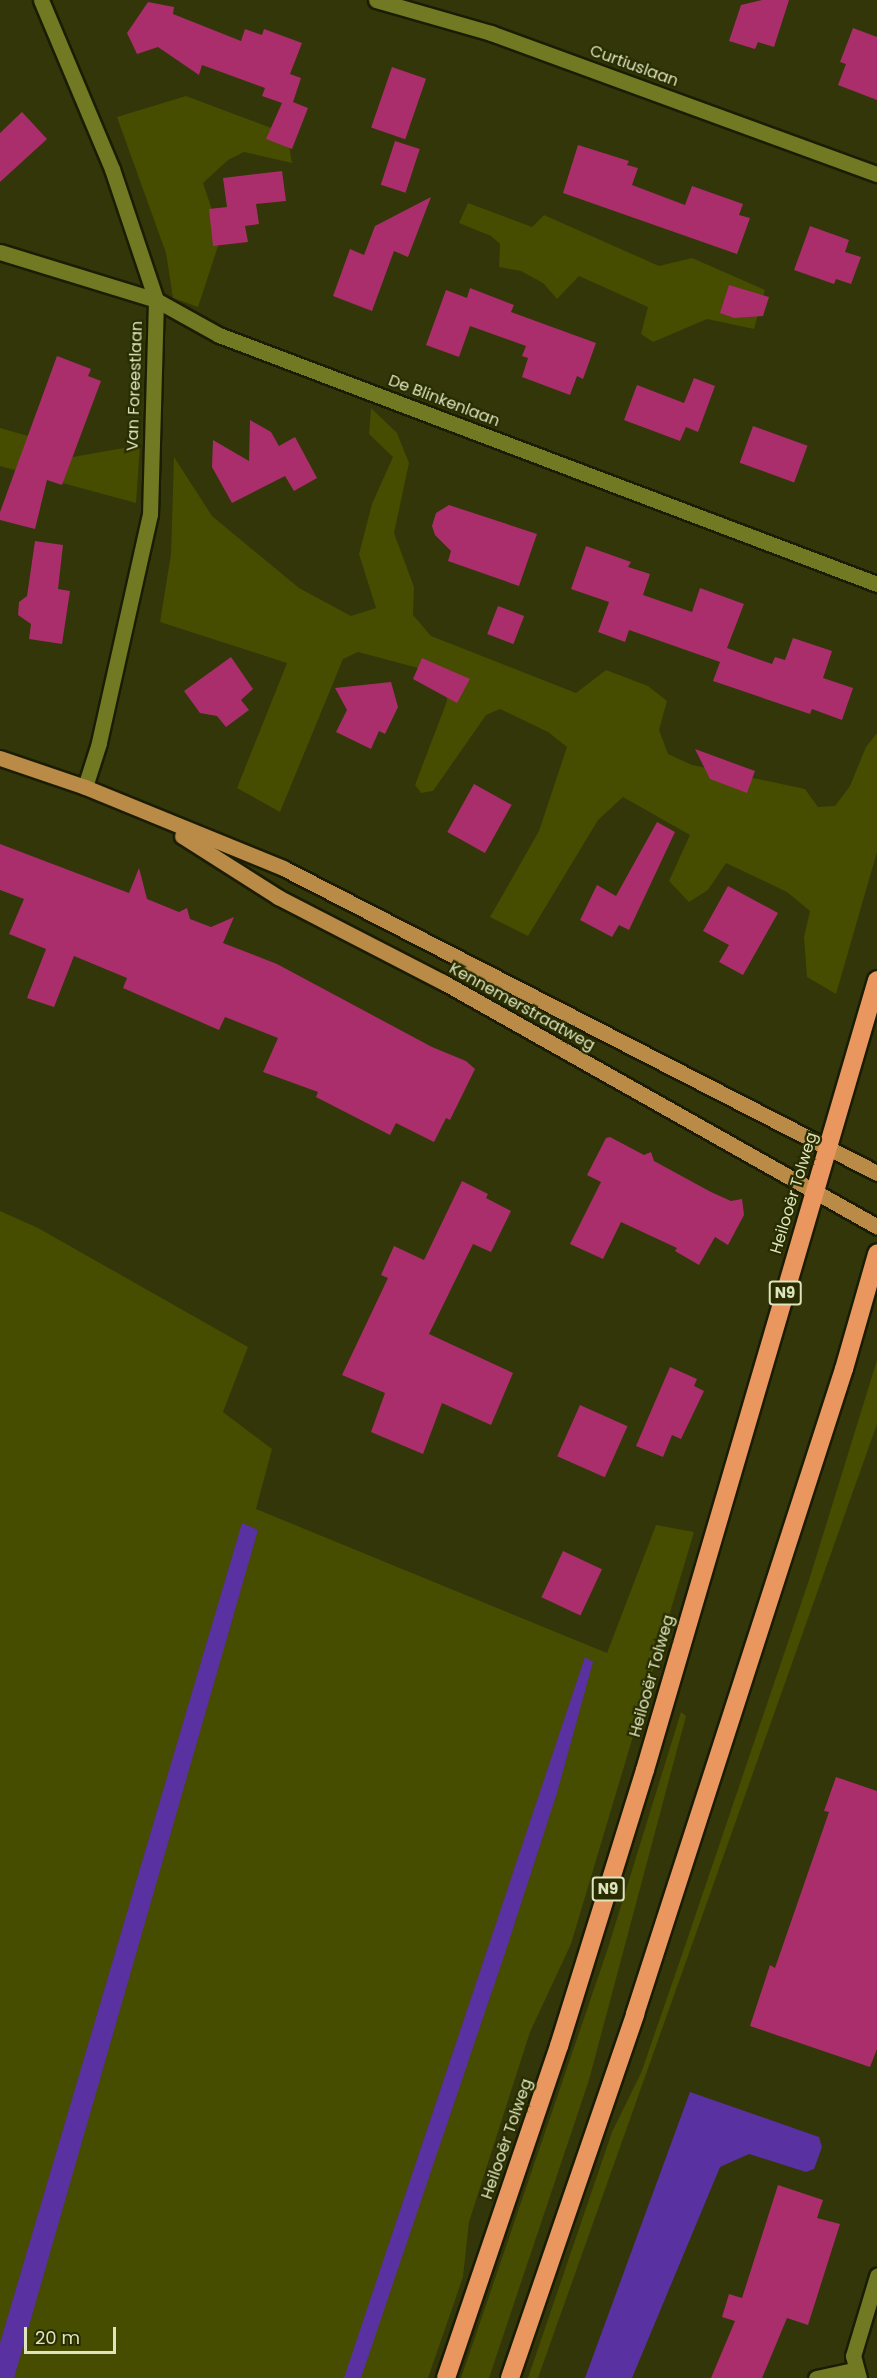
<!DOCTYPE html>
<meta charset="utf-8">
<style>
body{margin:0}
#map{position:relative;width:877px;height:2378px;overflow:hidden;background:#323608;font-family:Poppins,sans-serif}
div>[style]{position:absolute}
.green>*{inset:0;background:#464c00}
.water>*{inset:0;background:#5931a0}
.building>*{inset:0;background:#aa2e6b;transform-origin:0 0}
.roads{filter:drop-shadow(2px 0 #1a1d03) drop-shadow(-2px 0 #1a1d03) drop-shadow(0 2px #1a1d03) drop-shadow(0 -2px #1a1d03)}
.minor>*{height:15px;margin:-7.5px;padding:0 7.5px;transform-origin:7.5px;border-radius:7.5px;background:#717922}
.major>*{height:15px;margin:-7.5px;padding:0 7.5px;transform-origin:7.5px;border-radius:7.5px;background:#b98b47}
.highway>*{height:18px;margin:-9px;padding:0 9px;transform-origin:9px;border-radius:9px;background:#e9975f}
span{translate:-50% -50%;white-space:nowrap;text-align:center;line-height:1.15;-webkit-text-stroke:4.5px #282c00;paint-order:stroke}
.shield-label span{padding:2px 4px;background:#282c00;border:2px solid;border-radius:4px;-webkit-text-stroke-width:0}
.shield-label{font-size:15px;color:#dee4bc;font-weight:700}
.street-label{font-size:16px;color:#dee4bc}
.scale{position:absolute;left:24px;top:2327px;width:92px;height:27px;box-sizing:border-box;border:3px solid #dee4bc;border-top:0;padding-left:8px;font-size:18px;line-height:21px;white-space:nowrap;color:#dee4bc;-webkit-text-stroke:4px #282c00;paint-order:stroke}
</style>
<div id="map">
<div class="green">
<div style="clip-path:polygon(186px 96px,287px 134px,292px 163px,244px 152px,228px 160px,203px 183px,221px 237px,198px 307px,173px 298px,166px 253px,117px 117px)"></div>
<div style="clip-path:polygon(468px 203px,532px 227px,544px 215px,659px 266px,692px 258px,765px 290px,754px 329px,707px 319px,653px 342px,641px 334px,648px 307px,579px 276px,557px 299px,543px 283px,521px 271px,499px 267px,500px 244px,491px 236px,459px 223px)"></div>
<div style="clip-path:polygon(371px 408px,397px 433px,409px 463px,394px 533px,414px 587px,413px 615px,431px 636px,576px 693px,606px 670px,648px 686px,667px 701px,659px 730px,668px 754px,692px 765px,805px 789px,818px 807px,835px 806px,850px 786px,866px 747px,877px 733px,877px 852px,836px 994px,807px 977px,804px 937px,810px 911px,787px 892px,726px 863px,708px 890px,689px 902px,669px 881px,690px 835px,623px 797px,598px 820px,528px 936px,490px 917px,539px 831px,567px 747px,548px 732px,500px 709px,486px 715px,433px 791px,421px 793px,415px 785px,447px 701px,447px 683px,433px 672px,358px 652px,343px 659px,280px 812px,237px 788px,287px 663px,160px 622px,171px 554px,174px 457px,212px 516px,299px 588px,351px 616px,376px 608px,359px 554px,372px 504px,393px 457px,369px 434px)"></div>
<div style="clip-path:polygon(0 428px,35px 438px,73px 457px,140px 445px,136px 503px,0 466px)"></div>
<div style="clip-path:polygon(0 1211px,38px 1228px,248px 1347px,223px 1412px,272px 1449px,256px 1509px,607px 1653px,656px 1525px,694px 1532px,571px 1944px,530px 2032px,469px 2222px,463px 2277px,428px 2378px,0 2378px)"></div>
<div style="clip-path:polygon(877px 1360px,877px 1424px,538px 2378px,528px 2378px,612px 2132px,641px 2073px,685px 1946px,810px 1577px)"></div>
<div style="clip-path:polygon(681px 1712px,686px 1716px,589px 2080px,489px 2378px,461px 2378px,608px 1948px)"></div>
</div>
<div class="water">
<div style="clip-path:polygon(242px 1523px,258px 1530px,14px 2378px,0 2378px,0 2343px)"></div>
<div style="clip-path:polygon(585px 1657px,593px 1662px,557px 1793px,506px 1950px,361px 2378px,344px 2378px)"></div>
<div style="clip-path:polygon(690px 2092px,819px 2137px,822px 2147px,814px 2169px,806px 2172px,749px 2154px,720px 2167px,632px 2378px,585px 2378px)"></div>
</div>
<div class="building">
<div style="clip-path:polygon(762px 0,789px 0,774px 47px,758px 42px,755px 49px,729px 41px,741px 5px)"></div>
<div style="clip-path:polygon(148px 2px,174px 7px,173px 14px,241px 41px,245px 29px,262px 35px,264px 29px,302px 43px,290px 74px,301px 78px,293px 102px,308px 108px,292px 149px,266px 139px,282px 103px,262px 96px,265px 88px,202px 65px,199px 75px,158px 47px,137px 54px,127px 33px)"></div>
<div style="clip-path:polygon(853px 28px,877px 37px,877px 100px,838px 85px,846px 64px,840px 62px)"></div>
<div style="left:392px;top:67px;width:36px;height:64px;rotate:19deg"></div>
<div style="clip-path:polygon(22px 112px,47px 139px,0 182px,0 133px)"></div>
<div style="left:395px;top:141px;width:26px;height:46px;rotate:18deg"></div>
<div style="clip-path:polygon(578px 145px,629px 161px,627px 165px,638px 168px,632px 185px,685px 205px,692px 186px,743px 204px,739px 215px,750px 218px,737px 254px,563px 193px)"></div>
<div style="clip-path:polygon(282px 171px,286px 201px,256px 204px,259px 224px,245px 226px,248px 242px,213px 246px,209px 209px,227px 207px,223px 178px)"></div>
<div style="clip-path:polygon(431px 197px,408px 257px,394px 251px,372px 311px,333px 296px,350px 249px,364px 255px,375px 226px)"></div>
<div style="clip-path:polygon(810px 226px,849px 240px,845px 252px,861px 257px,851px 284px,836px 279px,834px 284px,794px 270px)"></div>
<div style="clip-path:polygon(729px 285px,769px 297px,763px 316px,734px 318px,720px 313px)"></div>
<div style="clip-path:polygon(470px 288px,514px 305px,511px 312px,596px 343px,583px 379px,577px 376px,570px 395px,522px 377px,528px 358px,522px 356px,526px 346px,470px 326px,459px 357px,426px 345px,446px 290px,467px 298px)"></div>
<div style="clip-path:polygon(57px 356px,91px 369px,88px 376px,101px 381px,62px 485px,47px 480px,35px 529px,0 520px,0 512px)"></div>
<div style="clip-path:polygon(694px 378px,715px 386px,698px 432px,686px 427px,680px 441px,624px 420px,637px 385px,684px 403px)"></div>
<div style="clip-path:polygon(250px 420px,271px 432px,279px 446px,295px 437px,317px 478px,294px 491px,285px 476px,232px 503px,212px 467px,213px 440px,249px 461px)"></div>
<div style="left:753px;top:426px;width:58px;height:39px;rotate:20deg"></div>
<div style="clip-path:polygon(449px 505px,537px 534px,519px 586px,448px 561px,451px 551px,435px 535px,432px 526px,436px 513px)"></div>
<div style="clip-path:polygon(35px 541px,63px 545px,58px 589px,70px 591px,62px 644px,29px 639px,31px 624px,18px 615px,19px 602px,27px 596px)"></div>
<div style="clip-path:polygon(586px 546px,631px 562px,628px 567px,650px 574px,643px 595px,692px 612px,700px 588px,744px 604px,727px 648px,772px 664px,775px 657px,785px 660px,793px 638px,832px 651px,823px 678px,853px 688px,842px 720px,812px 709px,810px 714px,713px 681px,720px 662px,629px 630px,625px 642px,598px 632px,609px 602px,571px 589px)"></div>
<div style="left:498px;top:606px;width:28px;height:30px;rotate:21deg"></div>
<div style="clip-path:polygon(231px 657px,253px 689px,241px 700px,249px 710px,226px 727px,217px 716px,200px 713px,184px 691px)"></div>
<div style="clip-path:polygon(422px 658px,470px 679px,457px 703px,413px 679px)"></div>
<div style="clip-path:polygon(391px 682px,398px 707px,385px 734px,379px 731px,371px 749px,336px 732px,347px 710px,335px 688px)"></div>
<div style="clip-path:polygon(695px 749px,755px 771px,747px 793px,710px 779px)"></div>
<div style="left:474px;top:784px;width:43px;height:55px;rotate:29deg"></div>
<div style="clip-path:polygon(657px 822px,675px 832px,629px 930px,619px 925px,612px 937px,580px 920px,597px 885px,616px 896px)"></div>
<div style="clip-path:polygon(0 844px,129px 893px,139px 868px,147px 899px,179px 912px,187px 908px,190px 919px,211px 927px,234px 917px,223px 943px,277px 964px,432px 1047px,466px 1061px,475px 1069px,450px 1120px,446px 1118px,434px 1142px,396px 1123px,390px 1135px,316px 1097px,318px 1092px,263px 1072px,278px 1038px,225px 1017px,219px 1030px,123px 988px,127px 978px,74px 956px,54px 1007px,27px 998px,46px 949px,9px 934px,24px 899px,0 890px)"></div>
<div style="clip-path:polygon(728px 886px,778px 913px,743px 975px,719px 962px,729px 945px,703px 931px)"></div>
<div style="clip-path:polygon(610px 1137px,644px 1155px,651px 1152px,654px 1161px,711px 1192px,731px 1201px,742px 1199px,744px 1215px,728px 1245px,715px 1237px,699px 1265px,675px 1251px,677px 1248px,621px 1222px,603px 1259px,570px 1244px,601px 1182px,587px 1175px,606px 1138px)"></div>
<div style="clip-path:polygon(462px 1181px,488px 1194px,486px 1198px,511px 1211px,491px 1252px,473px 1244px,429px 1334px,513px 1373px,491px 1425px,442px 1403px,423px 1454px,371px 1432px,385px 1393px,342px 1375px,388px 1278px,381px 1275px,394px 1246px,424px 1260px)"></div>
<div style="clip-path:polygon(670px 1367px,697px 1379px,694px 1386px,704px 1391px,681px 1439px,672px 1435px,663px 1457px,636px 1446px)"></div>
<div style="left:580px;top:1405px;width:52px;height:56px;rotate:24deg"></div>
<div style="left:563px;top:1551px;width:43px;height:51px;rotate:25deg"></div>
<div style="clip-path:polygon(836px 1777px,877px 1791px,877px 2049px,870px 2067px,750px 2026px,770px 1965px,775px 1968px,829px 1812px,824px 1811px)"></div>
<div style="clip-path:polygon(778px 2185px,823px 2200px,817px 2218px,840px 2224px,808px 2325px,787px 2318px,762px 2378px,711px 2378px,735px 2321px,722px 2317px,729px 2294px,742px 2298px)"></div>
</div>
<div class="roads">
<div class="minor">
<div style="left:41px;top:0;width:183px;rotate:67.2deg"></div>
<div style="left:112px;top:169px;width:138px;rotate:71.4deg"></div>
<div style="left:156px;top:300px;width:214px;rotate:91.6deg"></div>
<div style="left:150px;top:514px;width:235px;rotate:102.6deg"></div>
<div style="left:99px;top:743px;width:46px;rotate:107.7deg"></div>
<div style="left:376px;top:0;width:120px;rotate:16deg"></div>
<div style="left:491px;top:33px;width:411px;rotate:20.1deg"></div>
<div style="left:0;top:252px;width:163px;rotate:17.1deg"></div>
<div style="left:156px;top:300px;width:72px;rotate:29.1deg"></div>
<div style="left:219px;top:335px;width:704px;rotate:20.73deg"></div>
<div style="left:816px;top:2378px;width:39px;rotate:-12deg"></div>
<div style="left:859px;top:2378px;width:23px;rotate:-105deg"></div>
<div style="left:853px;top:2356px;width:84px;rotate:-73.3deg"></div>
</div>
<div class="major">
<div style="left:0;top:758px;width:90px;rotate:18.8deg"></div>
<div style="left:85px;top:787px;width:214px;rotate:22.2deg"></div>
<div style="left:283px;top:868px;width:668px;rotate:27.18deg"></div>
<div style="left:182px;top:836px;width:114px;rotate:32.4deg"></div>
<div style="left:278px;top:897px;width:186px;rotate:27.3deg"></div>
<div style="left:443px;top:982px;width:498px;rotate:29.4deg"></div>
</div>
<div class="highway">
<div style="left:446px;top:2378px;width:351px;rotate:-71.2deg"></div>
<div style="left:559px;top:2046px;width:289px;rotate:-72.7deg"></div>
<div style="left:645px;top:1770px;width:823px;rotate:-73.63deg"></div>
<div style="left:510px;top:2378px;width:385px;rotate:-71deg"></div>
<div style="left:635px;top:2014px;width:678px;rotate:-72.05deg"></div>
<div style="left:844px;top:1369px;width:120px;rotate:-74deg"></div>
</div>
</div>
<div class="shield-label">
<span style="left:785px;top:1293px">N9</span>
<span style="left:608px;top:1889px">N9</span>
</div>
<div class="street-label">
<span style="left:634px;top:66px;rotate:20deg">Curtiuslaan</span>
<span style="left:135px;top:386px;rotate:-88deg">Van Foreestlaan</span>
<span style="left:444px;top:401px;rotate:21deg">De Blinkenlaan</span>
<span style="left:522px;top:1007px;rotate:29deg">Kennemerstraatweg</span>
<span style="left:794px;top:1193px;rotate:-73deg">Heilooër Tolweg</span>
<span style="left:652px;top:1676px;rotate:-74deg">Heilooër Tolweg</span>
<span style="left:507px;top:2139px;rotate:-71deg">Heilooër Tolweg</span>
</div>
<div class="scale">20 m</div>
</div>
